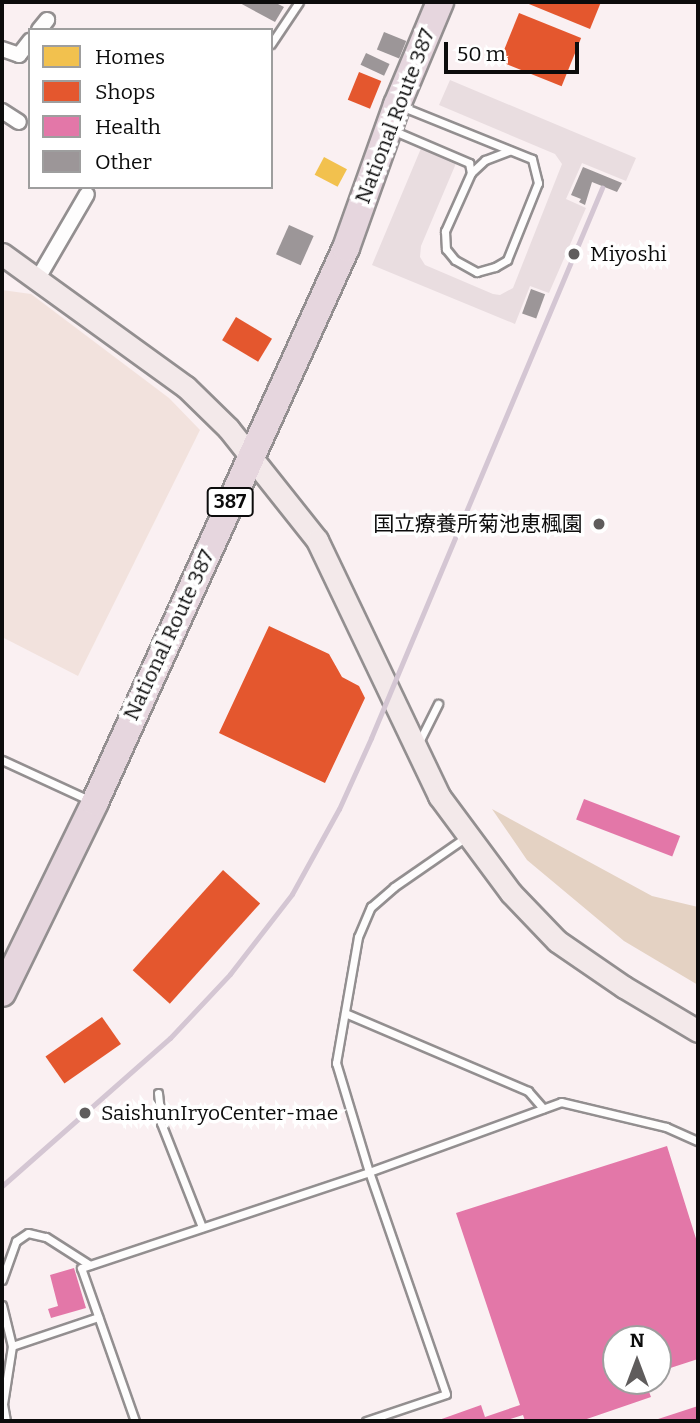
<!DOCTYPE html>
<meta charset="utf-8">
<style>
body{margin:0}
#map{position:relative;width:700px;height:1423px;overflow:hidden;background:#faf0f2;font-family:Bitter,"Noto Sans JP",serif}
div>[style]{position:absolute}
.forest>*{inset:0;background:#e4d2c3}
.pitch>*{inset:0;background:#f2e2dd}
.plaza>*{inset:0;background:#e9dde0}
.homes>*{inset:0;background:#f2c14e;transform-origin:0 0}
.shops>*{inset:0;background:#e4572e;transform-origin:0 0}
.health>*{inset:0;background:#e377a8;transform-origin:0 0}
.building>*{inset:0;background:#9c9698;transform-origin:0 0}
.roads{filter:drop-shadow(2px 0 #938f90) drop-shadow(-2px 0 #938f90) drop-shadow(0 2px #938f90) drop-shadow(0 -2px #938f90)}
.lane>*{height:7px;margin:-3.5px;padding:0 3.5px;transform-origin:3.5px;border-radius:3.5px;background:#fefdfd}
.street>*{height:14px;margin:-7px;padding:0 7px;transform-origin:7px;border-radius:7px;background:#fefdfd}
.secondary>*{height:21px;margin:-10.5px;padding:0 10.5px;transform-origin:10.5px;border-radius:10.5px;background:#f3e9ea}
.highway>*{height:26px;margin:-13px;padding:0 13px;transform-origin:13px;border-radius:13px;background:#e6d6de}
.rail>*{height:5px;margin:-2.5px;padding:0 2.5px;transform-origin:2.5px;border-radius:2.5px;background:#d4c6d3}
.dots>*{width:19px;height:19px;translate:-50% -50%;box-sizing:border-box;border:4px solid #fff;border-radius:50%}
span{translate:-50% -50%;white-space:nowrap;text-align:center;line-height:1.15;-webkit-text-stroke:7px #fff;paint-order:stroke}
.shield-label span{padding:2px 5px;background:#fff;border:2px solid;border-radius:5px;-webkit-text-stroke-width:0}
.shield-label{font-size:19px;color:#0c0c0c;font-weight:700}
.street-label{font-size:21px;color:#0c0c0c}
.poi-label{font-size:21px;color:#0c0c0c}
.left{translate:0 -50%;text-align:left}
.right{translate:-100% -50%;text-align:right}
.frame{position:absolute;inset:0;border:4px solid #0c0c0c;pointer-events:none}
.legend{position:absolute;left:28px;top:28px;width:245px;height:161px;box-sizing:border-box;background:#fff;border:2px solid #9e9e9e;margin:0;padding:9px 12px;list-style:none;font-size:21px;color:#0c0c0c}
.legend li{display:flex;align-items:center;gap:14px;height:35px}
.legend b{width:35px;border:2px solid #9e9e9e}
.north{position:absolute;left:602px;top:1325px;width:70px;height:70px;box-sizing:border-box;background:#fff;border:2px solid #9e9e9e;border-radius:50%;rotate:0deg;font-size:19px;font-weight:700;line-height:28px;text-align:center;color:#0c0c0c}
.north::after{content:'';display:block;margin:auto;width:24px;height:32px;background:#5f5c5c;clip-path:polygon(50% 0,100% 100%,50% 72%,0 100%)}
.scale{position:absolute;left:444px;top:42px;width:135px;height:32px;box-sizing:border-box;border:4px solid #0c0c0c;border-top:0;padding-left:9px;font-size:21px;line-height:24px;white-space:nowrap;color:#0c0c0c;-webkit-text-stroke:5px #fff;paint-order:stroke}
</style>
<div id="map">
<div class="forest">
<div style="clip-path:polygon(492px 809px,652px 896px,698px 907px,698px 985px,624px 941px,527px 860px)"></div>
</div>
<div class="pitch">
<div style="clip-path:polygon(2px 290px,31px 294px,169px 398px,200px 430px,78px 676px,2px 637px)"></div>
</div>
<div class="plaza">
<div style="clip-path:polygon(450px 80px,636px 158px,626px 181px,582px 163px,566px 199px,586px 208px,549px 293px,530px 286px,515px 324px,372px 265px,422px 146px,457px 161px,421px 246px,420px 257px,425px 265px,493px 294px,500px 295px,513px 288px,562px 164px,555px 154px,439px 105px)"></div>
</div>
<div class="homes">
<div style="left:324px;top:157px;width:26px;height:20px;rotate:28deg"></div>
</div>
<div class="shops">
<div style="clip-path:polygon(524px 2px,601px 2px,590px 29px)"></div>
<div style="left:519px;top:13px;width:67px;height:52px;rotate:22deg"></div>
<div style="left:359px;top:72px;width:24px;height:30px;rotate:22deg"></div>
<div style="left:236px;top:317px;width:42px;height:27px;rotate:31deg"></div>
<div style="clip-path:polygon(269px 626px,329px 654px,342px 677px,359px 686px,365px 698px,325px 783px,219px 733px)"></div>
<div style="left:223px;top:870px;width:50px;height:135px;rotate:42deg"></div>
<div style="left:102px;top:1017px;width:33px;height:69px;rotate:55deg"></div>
</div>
<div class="health">
<div style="left:584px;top:799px;width:103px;height:22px;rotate:21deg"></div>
<div style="clip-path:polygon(667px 1146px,698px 1245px,698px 1359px,658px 1372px,658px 1339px,616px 1339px,616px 1381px,645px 1381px,651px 1397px,581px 1421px,525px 1421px,523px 1415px,504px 1421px,436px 1421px,481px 1405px,485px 1417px,520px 1405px,456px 1213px)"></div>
<div style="clip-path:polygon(74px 1268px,86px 1308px,51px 1318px,48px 1309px,58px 1306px,50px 1275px)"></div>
<div style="clip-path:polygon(698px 1406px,698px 1421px,652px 1421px)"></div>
</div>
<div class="building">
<div style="clip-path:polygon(238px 2px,274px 2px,284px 7px,275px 22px)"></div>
<div style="left:384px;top:32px;width:24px;height:19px;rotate:22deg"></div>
<div style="left:366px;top:53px;width:26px;height:13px;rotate:25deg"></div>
<div style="clip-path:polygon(583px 167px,622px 183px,617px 192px,592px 182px,585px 205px,579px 202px,581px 199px,571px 195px)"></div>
<div style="left:289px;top:225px;width:27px;height:32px;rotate:24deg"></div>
<div style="left:531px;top:289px;width:15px;height:26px;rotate:20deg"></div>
</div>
<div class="roads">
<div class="lane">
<div style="left:271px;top:44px;width:50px;rotate:-56.3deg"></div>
<div style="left:392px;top:130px;width:84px;rotate:23.2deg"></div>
<div style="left:469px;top:163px;width:10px;rotate:79deg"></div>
<div style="left:471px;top:173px;width:64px;rotate:114.1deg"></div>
<div style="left:445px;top:231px;width:18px;rotate:87deg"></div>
<div style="left:446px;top:249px;width:14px;rotate:51deg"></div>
<div style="left:455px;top:260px;width:25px;rotate:29deg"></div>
<div style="left:477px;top:272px;width:19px;rotate:-16deg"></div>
<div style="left:495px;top:267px;width:14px;rotate:-30deg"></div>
<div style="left:507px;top:260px;width:83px;rotate:-68.1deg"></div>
<div style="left:538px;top:183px;width:25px;rotate:-104deg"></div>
<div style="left:532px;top:159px;width:141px;rotate:-158deg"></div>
<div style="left:471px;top:173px;width:19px;rotate:-43deg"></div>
<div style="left:485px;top:160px;width:26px;rotate:-21deg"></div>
<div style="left:418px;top:744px;width:45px;rotate:-63.4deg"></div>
<div style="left:2px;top:760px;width:98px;rotate:24.7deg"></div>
<div style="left:345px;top:1013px;width:199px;rotate:23.1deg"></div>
<div style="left:528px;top:1091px;width:23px;rotate:49deg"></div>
<div style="left:158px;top:1093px;width:30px;rotate:84deg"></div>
<div style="left:161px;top:1123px;width:112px;rotate:68.5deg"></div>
<div style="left:2px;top:1280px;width:41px;rotate:-70.3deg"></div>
<div style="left:16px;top:1241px;width:14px;rotate:-34deg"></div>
<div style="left:28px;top:1233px;width:18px;rotate:13deg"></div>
<div style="left:46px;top:1237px;width:52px;rotate:32.5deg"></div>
<div style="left:2px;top:1305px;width:42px;rotate:76.3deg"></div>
<div style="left:12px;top:1346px;width:59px;rotate:98.8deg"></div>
<div style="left:3px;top:1404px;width:17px;rotate:80deg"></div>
<div style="left:12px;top:1346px;width:91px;rotate:-18.6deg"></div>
<div style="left:135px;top:1421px;width:162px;rotate:-109.4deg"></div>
<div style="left:81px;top:1268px;width:304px;rotate:-18.4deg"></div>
<div style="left:369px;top:1172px;width:204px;rotate:-20deg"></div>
<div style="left:561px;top:1102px;width:108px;rotate:13.4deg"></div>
<div style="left:666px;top:1127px;width:35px;rotate:24deg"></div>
<div style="left:366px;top:1421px;width:84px;rotate:-18.6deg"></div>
<div style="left:446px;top:1394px;width:235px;rotate:-109.1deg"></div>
<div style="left:369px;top:1172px;width:114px;rotate:-106.8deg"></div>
<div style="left:336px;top:1063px;width:128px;rotate:-80.1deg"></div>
<div style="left:358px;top:937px;width:33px;rotate:-67deg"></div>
<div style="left:371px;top:907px;width:30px;rotate:-41deg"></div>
<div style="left:394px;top:887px;width:88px;rotate:-34.8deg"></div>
</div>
<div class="street">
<div style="left:39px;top:30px;width:13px;rotate:-51deg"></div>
<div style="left:2px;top:49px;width:18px;rotate:19deg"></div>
<div style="left:19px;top:55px;width:18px;rotate:-52deg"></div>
<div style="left:2px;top:111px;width:20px;rotate:33deg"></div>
<div style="left:37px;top:280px;width:99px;rotate:-59.8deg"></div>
</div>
<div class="secondary">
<div style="left:2px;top:254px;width:227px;rotate:35.9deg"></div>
<div style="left:186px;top:387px;width:59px;rotate:44.3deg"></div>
<div style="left:228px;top:428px;width:143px;rotate:51.5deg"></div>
<div style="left:317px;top:540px;width:284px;rotate:64.5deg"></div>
<div style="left:439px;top:796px;width:121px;rotate:53.4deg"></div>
<div style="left:511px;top:893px;width:66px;rotate:46.2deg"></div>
<div style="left:557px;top:941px;width:81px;rotate:34.5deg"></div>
<div style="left:624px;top:987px;width:86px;rotate:30.7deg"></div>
</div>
<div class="highway">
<div style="left:2px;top:993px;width:212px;rotate:-64deg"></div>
<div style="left:95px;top:802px;width:608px;rotate:-65.63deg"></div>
<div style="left:346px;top:248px;width:152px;rotate:-70.4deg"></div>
<div style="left:397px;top:105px;width:112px;rotate:-67.3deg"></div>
</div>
</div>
<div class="rail">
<div style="left:2px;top:1186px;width:224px;rotate:-41.4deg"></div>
<div style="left:170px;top:1038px;width:88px;rotate:-46.8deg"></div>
<div style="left:230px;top:974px;width:101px;rotate:-52.2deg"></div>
<div style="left:292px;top:894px;width:97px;rotate:-61.1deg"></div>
<div style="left:339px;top:809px;width:78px;rotate:-65.7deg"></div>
<div style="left:371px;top:738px;width:597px;rotate:-67.22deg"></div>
</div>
<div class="dots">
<div style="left:574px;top:254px;background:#5f5c5c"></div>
<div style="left:599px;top:524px;background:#5f5c5c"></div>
<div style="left:85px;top:1113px;background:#5f5c5c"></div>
</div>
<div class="shield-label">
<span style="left:230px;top:502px">387</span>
</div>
<div class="street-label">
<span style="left:395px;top:116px;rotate:-69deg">National Route 387</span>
<span style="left:169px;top:635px;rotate:-65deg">National Route 387</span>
</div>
<div class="poi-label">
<span class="left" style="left:590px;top:254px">Miyoshi</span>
<span class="right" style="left:583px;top:524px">国立療養所菊池恵楓園</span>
<span class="left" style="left:101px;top:1113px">SaishunIryoCenter-mae</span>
</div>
<div class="frame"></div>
<ul class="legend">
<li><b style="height:19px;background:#f2c14e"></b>Homes</li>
<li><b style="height:19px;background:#e4572e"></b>Shops</li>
<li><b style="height:19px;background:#e377a8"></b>Health</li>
<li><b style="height:19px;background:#9c9698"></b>Other</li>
</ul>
<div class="north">N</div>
<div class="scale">50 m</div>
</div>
